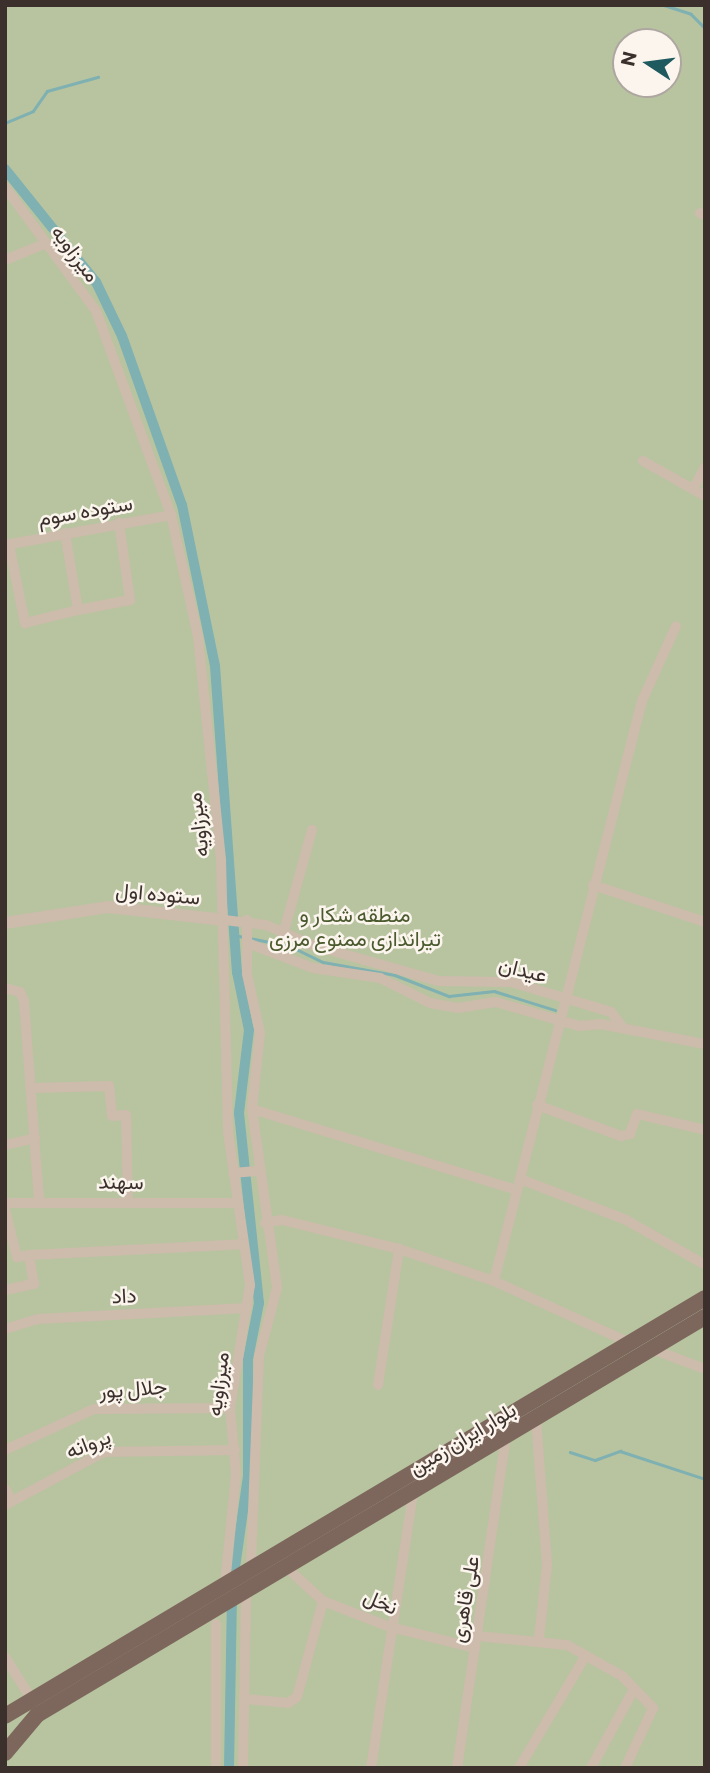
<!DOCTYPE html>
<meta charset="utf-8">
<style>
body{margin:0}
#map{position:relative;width:710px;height:1773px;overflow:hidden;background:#f4ebe1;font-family:Commissioner,Vazirmatn,sans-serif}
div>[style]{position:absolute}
.green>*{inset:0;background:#b8c4a0}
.stream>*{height:2.5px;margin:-1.25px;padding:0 1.25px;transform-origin:1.25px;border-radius:1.25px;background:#7fb0b2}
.canal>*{height:10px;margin:-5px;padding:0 5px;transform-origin:5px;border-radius:5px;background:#7fb0b2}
.minor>*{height:10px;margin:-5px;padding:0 5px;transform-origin:5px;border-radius:5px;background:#cdbbac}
.tertiary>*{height:12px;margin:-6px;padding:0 6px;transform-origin:6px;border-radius:6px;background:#cdbbac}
.primary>*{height:16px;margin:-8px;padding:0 8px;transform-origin:8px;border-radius:8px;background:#7d675c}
span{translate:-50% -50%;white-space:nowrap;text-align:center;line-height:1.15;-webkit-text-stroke:5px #fbf5ee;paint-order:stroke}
.street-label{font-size:21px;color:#3b302b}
.park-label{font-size:21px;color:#4a5a2e}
.frame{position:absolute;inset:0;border:7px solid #3b302b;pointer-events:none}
.north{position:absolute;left:612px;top:28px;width:70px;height:70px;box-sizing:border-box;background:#fbf5ee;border:2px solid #aea6a0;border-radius:50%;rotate:283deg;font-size:19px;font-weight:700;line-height:28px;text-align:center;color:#3b302b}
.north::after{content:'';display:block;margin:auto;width:24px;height:32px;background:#1f5a5e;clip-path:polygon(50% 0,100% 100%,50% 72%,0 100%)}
</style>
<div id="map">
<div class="green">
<div style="clip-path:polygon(evenodd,5px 5px,705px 5px,705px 1768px,5px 1768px,5px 5px,626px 42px,668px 42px,668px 84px,626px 84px,626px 42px)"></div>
</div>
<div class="stream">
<div style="left:664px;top:5px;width:28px;rotate:18deg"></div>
<div style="left:691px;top:14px;width:20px;rotate:45deg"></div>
<div style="left:5px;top:123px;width:30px;rotate:-23deg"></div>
<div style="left:33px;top:111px;width:24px;rotate:-55deg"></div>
<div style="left:47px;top:91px;width:53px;rotate:-15.4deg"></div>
<div style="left:239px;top:936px;width:52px;rotate:11.1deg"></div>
<div style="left:290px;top:946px;width:37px;rotate:26deg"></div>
<div style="left:323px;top:962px;width:73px;rotate:10.2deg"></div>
<div style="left:395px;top:975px;width:58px;rotate:21.3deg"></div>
<div style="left:449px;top:996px;width:45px;rotate:-6.3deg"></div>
<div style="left:494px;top:991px;width:64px;rotate:17.3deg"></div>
<div style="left:570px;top:1452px;width:26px;rotate:18deg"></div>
<div style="left:595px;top:1460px;width:27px;rotate:-20deg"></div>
<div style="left:620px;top:1451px;width:89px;rotate:18.2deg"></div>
</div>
<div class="canal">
<div style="left:5px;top:169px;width:145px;rotate:51.2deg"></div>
<div style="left:96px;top:282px;width:60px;rotate:64.3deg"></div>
<div style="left:122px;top:336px;width:179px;rotate:70.5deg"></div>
<div style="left:182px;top:505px;width:164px;rotate:78.4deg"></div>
<div style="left:215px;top:666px;width:307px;rotate:85.9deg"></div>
<div style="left:237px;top:972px;width:59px;rotate:78.3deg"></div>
<div style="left:249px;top:1030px;width:84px;rotate:96.9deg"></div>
<div style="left:239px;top:1113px;width:191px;rotate:84deg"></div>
<div style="left:259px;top:1303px;width:57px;rotate:101.1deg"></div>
<div style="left:248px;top:1359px;width:117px;rotate:90deg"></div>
<div style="left:248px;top:1476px;width:107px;rotate:98.1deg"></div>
<div style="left:229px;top:1768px;width:171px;rotate:-89deg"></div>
</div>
<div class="minor">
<div style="left:5px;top:187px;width:154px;rotate:53.7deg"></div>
<div style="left:96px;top:311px;width:217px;rotate:69.8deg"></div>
<div style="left:171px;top:515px;width:125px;rotate:77.5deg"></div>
<div style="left:198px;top:637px;width:223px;rotate:84.1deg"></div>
<div style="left:221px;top:859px;width:273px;rotate:88.5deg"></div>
<div style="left:228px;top:1132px;width:155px;rotate:81.8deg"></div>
<div style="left:250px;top:1285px;width:125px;rotate:99.2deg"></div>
<div style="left:230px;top:1408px;width:66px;rotate:84.8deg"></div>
<div style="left:236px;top:1474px;width:112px;rotate:95.7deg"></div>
<div style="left:700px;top:213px;width:5px;rotate:22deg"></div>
<div style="left:5px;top:260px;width:42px;rotate:-22.3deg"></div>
<div style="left:643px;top:461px;width:71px;rotate:29.4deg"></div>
<div style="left:693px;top:489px;width:25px;rotate:-61deg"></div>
<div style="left:65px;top:533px;width:78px;rotate:80.4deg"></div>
<div style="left:78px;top:610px;width:53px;rotate:-10.9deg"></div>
<div style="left:130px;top:600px;width:78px;rotate:-98.1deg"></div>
<div style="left:9px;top:544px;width:81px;rotate:78.6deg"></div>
<div style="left:25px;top:623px;width:55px;rotate:-13.8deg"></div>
<div style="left:5px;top:545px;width:169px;rotate:-10.2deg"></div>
<div style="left:593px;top:885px;width:118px;rotate:18.3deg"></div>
<div style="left:224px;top:920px;width:42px;rotate:6.8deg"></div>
<div style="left:266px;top:925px;width:50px;rotate:23.5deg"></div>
<div style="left:312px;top:945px;width:131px;rotate:15.9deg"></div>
<div style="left:438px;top:981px;width:73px;rotate:0.8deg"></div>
<div style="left:511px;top:982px;width:104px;rotate:16.7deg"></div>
<div style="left:611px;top:1012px;width:20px;rotate:53deg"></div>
<div style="left:247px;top:920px;width:54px;rotate:90deg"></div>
<div style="left:247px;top:974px;width:60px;rotate:77.6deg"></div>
<div style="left:260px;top:1033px;width:76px;rotate:96deg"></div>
<div style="left:252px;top:1109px;width:181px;rotate:82deg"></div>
<div style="left:277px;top:1288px;width:70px;rotate:104.8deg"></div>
<div style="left:259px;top:1356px;width:213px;rotate:92.2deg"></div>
<div style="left:284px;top:931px;width:105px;rotate:-74.5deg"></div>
<div style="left:250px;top:944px;width:67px;rotate:20.9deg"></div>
<div style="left:313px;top:968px;width:68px;rotate:8.5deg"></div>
<div style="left:380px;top:978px;width:56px;rotate:26.6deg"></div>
<div style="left:430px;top:1003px;width:28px;rotate:10deg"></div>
<div style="left:458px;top:1008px;width:38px;rotate:-9deg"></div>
<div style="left:496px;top:1002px;width:86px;rotate:16.1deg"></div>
<div style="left:579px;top:1026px;width:21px;rotate:-5deg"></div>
<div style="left:600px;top:1024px;width:107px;rotate:10.8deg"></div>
<div style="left:5px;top:988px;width:16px;rotate:15deg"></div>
<div style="left:20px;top:992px;width:10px;rotate:66deg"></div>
<div style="left:24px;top:1001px;width:199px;rotate:85.7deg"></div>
<div style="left:32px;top:1088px;width:77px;rotate:-1.5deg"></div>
<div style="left:109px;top:1086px;width:30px;rotate:84deg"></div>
<div style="left:112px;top:1116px;width:14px;rotate:-4deg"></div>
<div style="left:126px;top:1115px;width:85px;rotate:88.7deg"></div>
<div style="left:537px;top:1105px;width:90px;rotate:20.3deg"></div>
<div style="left:621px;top:1136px;width:9px;rotate:-13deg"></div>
<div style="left:630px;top:1134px;width:21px;rotate:-71deg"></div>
<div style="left:637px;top:1114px;width:70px;rotate:13.2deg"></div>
<div style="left:252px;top:1109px;width:277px;rotate:17deg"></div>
<div style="left:5px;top:1145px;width:31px;rotate:-13deg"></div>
<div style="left:233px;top:1173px;width:25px;rotate:-5deg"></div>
<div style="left:520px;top:1179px;width:114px;rotate:21.1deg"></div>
<div style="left:626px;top:1220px;width:87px;rotate:29.5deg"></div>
<div style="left:5px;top:1203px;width:232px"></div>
<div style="left:5px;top:1210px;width:49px;rotate:75.7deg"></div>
<div style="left:17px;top:1257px;width:12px;rotate:-9deg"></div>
<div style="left:265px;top:1223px;width:17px;rotate:-10deg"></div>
<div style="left:282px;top:1220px;width:121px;rotate:13.9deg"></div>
<div style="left:399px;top:1249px;width:100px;rotate:18.6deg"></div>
<div style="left:494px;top:1281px;width:149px;rotate:24.5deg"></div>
<div style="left:494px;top:1281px;width:599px;rotate:-75.69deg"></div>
<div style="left:642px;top:701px;width:82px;rotate:-65.6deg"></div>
<div style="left:5px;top:1290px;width:30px;rotate:-12deg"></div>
<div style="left:34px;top:1284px;width:29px;rotate:-100deg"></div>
<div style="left:29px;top:1255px;width:214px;rotate:-2.9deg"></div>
<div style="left:5px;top:1329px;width:34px;rotate:-17deg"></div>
<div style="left:38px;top:1319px;width:209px;rotate:-3deg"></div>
<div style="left:652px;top:1349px;width:57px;rotate:20.7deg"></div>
<div style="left:378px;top:1385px;width:138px;rotate:-81.2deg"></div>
<div style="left:536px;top:1418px;width:147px;rotate:85.7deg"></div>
<div style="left:547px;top:1565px;width:74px;rotate:96.2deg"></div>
<div style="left:5px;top:1450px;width:98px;rotate:-24.7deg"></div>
<div style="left:94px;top:1409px;width:136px;rotate:-0.4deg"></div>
<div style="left:5px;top:1489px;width:14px;rotate:60deg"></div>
<div style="left:5px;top:1505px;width:112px;rotate:-28.2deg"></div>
<div style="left:104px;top:1452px;width:131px;rotate:-0.9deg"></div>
<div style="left:285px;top:1566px;width:52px;rotate:42.6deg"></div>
<div style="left:323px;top:1601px;width:72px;rotate:21.2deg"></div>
<div style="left:390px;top:1627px;width:88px;rotate:13.9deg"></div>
<div style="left:477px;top:1636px;width:90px;rotate:5.7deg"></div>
<div style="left:567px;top:1645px;width:63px;rotate:29.4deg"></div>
<div style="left:622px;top:1676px;width:45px;rotate:45.9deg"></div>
<div style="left:653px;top:1708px;width:66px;rotate:115deg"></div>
<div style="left:5px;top:1657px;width:51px;rotate:57.9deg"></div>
<div style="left:245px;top:1699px;width:43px;rotate:5.3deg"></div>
<div style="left:288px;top:1703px;width:11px;rotate:-34deg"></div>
<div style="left:297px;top:1697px;width:99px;rotate:-74.8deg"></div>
<div style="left:216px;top:1768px;width:144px;rotate:-90deg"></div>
<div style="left:243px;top:1768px;width:177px;rotate:-89deg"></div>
<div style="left:371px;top:1768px;width:279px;rotate:-81.3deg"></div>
<div style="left:457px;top:1768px;width:336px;rotate:-81.6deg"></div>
<div style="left:519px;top:1768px;width:129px;rotate:-59.3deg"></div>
<div style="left:591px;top:1768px;width:88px;rotate:-61.4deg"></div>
</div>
<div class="tertiary">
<div style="left:5px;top:923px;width:104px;rotate:-8.8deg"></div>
<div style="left:108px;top:907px;width:117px;rotate:6.4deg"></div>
</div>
<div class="primary">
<div style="left:5px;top:1716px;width:815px;rotate:-30.84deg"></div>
<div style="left:5px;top:1753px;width:50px;rotate:-49.9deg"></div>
<div style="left:37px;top:1715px;width:778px;rotate:-30.79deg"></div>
</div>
<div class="street-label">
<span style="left:76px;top:253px;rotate:53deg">میرزاویه</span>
<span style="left:85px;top:510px;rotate:-10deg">ستوده سوم</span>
<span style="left:197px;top:825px;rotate:-97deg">میرزاویه</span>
<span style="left:158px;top:893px;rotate:5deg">ستوده اول</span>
<span style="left:523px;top:969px;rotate:14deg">عیدان</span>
<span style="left:121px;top:1181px;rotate:1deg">سهند</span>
<span style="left:124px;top:1295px;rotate:-3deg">داد</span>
<span style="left:217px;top:1384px;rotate:-83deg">میرزاویه</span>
<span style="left:133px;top:1388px;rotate:-4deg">جلال پور</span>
<span style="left:462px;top:1438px;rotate:-31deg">بلوار ایران زمین</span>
<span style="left:88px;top:1443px;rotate:-21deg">پروانه</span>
<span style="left:464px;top:1599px;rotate:-80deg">علی قاهری</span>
<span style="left:381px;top:1601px;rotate:23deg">نخل</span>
</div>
<div class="park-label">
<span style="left:355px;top:926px">منطقه شکار و<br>تیراندازی ممنوع مرزی</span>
</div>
<div class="frame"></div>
<div class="north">N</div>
</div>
